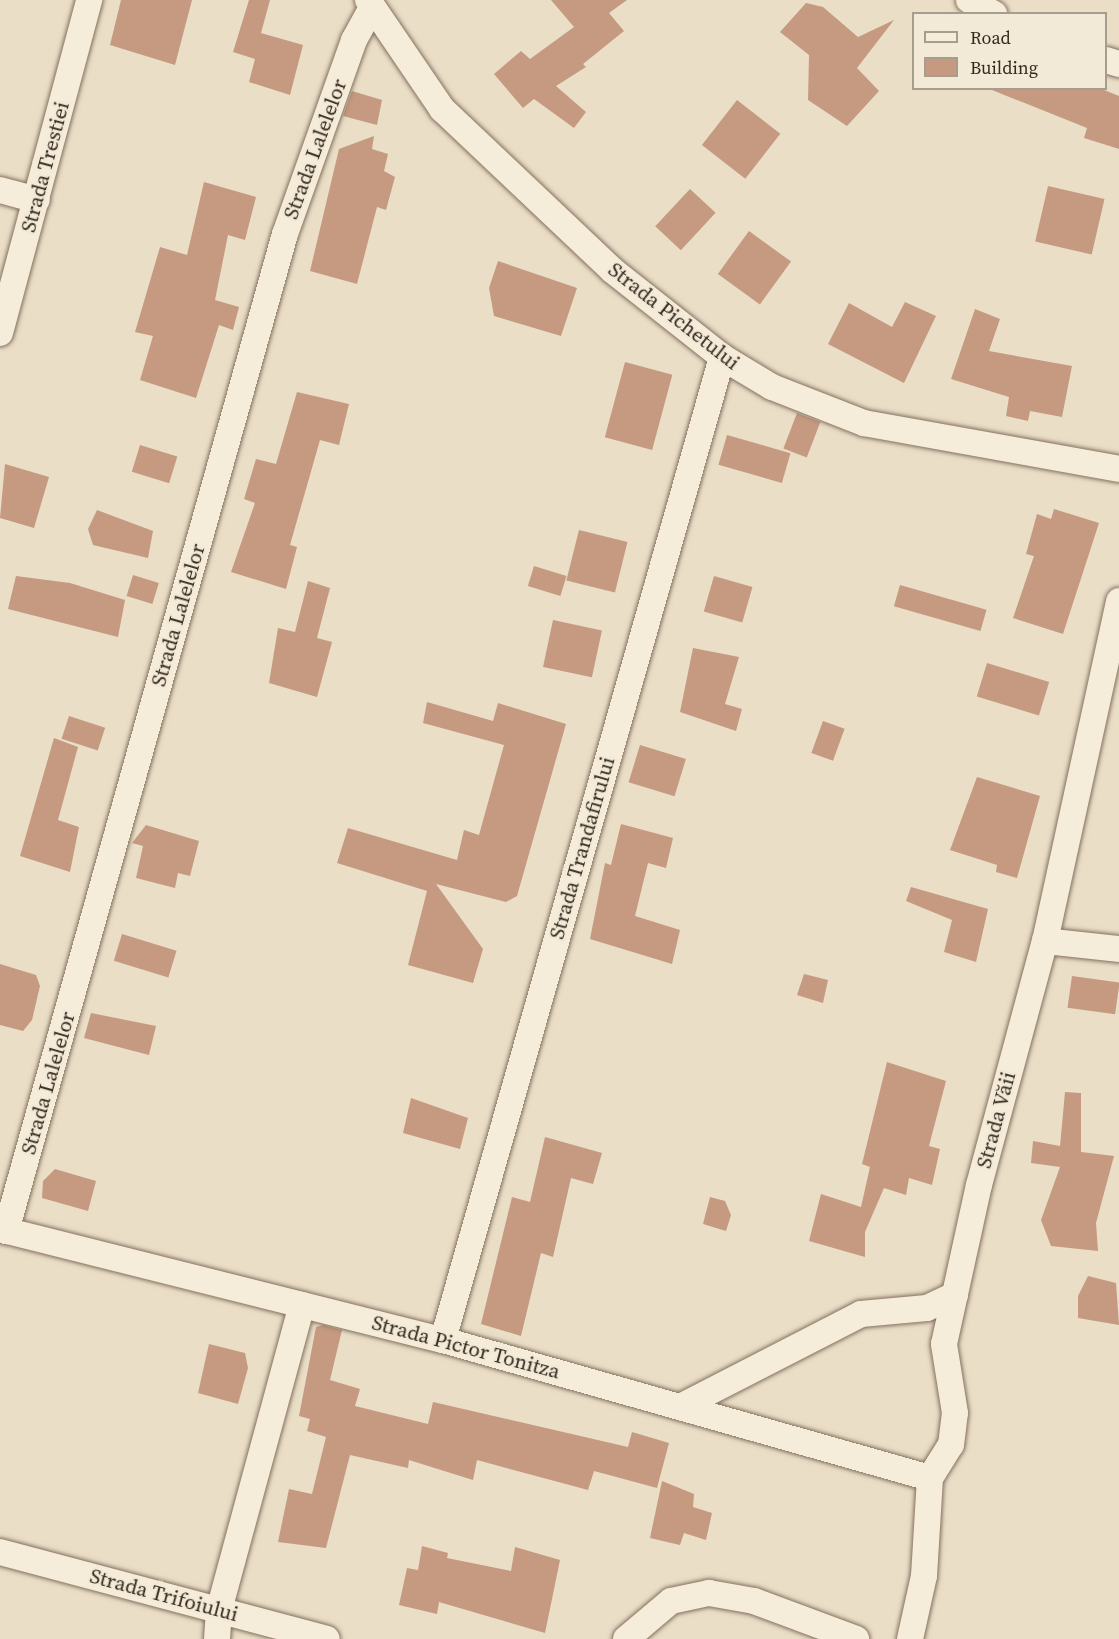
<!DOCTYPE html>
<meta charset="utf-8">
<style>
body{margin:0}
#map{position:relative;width:1119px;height:1639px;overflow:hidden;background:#eadec7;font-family:"Source Serif 4",serif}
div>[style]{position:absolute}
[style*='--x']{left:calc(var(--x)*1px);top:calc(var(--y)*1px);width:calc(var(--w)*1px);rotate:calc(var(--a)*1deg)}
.building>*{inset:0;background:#c59a80;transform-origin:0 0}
.roads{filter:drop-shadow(0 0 2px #84715e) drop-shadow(0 0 2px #84715e)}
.minor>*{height:26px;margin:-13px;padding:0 13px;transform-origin:13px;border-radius:13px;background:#f6ecda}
span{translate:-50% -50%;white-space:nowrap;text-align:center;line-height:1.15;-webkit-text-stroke:4.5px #f2e9d6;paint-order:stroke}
.street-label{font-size:21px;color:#362a20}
.legend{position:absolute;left:912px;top:12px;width:195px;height:78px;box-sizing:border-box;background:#f2e9d6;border:2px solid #a79d8d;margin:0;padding:8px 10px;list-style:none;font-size:18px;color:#362a20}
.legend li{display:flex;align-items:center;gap:12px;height:30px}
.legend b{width:30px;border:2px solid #a79d8d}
</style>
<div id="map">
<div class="building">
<i style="clip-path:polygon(121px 0,192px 0,175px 65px,110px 45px)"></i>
<i style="clip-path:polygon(249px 0,270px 0,261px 33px,303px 45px,290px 95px,249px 82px,255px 59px,233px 52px)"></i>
<i style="clip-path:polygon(551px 0,627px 0,609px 13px,624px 31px,583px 64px,586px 67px,556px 86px,586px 112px,574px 128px,534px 99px,523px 108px,494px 74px,521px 51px,530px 59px,574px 27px)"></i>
<i style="clip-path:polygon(806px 3px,823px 7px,858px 37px,894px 20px,857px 68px,879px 91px,847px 126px,808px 100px,809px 55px,780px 32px)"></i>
<i style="clip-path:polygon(987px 88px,1099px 88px,1119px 96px,1119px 149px,1084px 138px,1087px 128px)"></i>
<i style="clip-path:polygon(352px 91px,382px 100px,377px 125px,343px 116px)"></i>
<i style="left:737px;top:100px;width:55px;height:57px;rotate:38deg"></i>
<i style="clip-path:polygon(374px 136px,372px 149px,388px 154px,384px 171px,395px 177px,386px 210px,377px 207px,357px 284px,310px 271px,339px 149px)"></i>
<i style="clip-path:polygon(204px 182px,256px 197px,245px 240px,228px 235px,215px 300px,239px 307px,233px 330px,219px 325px,196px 398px,140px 380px,153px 336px,135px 332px,160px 247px,187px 255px)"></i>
<i style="left:1048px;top:186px;width:58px;height:57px;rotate:13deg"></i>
<i style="left:690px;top:189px;width:35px;height:51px;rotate:43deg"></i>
<i style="left:749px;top:231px;width:52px;height:53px;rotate:36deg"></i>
<i style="clip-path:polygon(498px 261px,577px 288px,561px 336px,494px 316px,489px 288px)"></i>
<i style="clip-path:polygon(905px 302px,936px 316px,904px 383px,828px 344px,849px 303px,892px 327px)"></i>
<i style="clip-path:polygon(975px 309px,1000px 319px,989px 351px,1072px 366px,1062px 417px,1030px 411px,1028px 421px,1006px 416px,1009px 397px,951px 379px)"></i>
<i style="left:625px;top:362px;width:49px;height:78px;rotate:15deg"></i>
<i style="clip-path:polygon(297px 392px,349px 404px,339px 445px,320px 440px,290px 545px,297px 547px,286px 589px,231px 572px,255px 503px,244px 499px,256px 459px,276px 464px)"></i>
<i style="left:797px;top:413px;width:25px;height:38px;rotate:21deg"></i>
<i style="left:727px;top:435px;width:66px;height:31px;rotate:16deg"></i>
<i style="left:140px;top:445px;width:39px;height:28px;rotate:17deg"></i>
<i style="clip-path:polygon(5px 464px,49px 477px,34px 528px,0 518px)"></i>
<i style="clip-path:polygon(1054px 509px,1099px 523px,1063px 634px,1013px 618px,1034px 556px,1026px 554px,1037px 514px,1051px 519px)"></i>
<i style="clip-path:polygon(97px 510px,153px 531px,148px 558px,93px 545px,88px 529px)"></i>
<i style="left:579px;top:530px;width:50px;height:52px;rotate:14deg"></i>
<i style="left:534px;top:566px;width:34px;height:21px;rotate:17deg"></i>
<i style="left:133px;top:575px;width:27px;height:22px;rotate:17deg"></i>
<i style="clip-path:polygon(16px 576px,70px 583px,125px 600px,118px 637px,8px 609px)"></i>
<i style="left:714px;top:576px;width:40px;height:37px;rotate:16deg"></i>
<i style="clip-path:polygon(308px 581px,330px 588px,317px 638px,332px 642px,317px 697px,269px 683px,278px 628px,295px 632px)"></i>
<i style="left:900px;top:585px;width:90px;height:22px;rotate:16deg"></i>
<i style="left:553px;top:620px;width:50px;height:48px;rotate:12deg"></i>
<i style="clip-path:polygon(693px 648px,739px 657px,725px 704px,742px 709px,736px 731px,680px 712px)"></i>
<i style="left:987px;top:663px;width:65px;height:35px;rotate:17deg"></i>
<i style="clip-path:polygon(427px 702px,493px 721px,498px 703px,566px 724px,517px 896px,506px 902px,436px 884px,483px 949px,473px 983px,408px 965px,427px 891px,337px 863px,348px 828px,457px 860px,464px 830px,479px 835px,504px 745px,423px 723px)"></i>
<i style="left:69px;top:716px;width:38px;height:24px;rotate:18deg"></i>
<i style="left:823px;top:721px;width:23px;height:34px;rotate:20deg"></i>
<i style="clip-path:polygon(54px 738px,78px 747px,58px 820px,79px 827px,70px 872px,20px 856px)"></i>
<i style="left:640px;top:745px;width:48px;height:39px;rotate:17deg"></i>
<i style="clip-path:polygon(977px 777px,1040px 796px,1017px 878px,996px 872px,997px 865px,950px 850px)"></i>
<i style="clip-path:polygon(621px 824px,673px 838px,666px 868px,648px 863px,635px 916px,680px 930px,672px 964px,590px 939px,605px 863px,611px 865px)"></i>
<i style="clip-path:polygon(146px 825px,199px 841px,190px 876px,178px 873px,175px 888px,136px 878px,143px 846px,132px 843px)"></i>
<i style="clip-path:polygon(911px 887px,988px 909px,976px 962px,944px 952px,952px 920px,906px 901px)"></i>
<i style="left:122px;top:934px;width:57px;height:28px;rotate:17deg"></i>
<i style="clip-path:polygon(0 964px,36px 975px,40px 986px,32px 1020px,23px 1031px,0 1025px)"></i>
<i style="clip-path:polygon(804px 974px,828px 980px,823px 1003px,797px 995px)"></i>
<i style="left:1072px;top:976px;width:48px;height:32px;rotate:8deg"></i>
<i style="clip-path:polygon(91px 1013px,156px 1026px,149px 1055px,84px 1038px)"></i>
<i style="clip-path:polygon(887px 1062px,946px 1081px,929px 1146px,940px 1149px,932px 1185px,909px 1178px,906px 1195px,884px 1188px,865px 1232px,865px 1257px,809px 1241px,821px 1194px,861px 1207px,870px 1167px,862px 1164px)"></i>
<i style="clip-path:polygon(1065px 1092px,1081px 1093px,1081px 1152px,1114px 1156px,1096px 1223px,1098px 1251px,1051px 1246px,1041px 1220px,1060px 1167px,1031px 1163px,1033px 1141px,1060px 1146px)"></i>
<i style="clip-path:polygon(411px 1098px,468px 1118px,460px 1149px,403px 1133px)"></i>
<i style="clip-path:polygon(545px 1137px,602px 1153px,593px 1184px,571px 1178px,553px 1257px,541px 1253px,521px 1336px,481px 1324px,512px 1197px,530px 1202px)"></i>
<i style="clip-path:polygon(55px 1169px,96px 1181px,88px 1211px,42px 1198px,43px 1181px)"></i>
<i style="clip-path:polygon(710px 1197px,725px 1201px,731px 1215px,726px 1231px,703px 1224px)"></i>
<i style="clip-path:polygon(1088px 1276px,1116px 1283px,1119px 1325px,1078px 1318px,1078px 1296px)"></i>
<i style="clip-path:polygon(323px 1325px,342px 1330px,330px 1380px,360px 1389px,355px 1406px,428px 1424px,433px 1402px,628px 1447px,632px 1432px,669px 1443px,657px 1488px,594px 1471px,588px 1490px,477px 1460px,473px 1480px,409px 1460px,408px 1468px,350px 1455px,326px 1548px,278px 1542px,289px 1489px,312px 1494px,326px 1437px,307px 1431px,310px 1419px,299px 1416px,316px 1327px)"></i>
<i style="clip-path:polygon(209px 1344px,245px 1353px,248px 1368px,238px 1404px,198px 1393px)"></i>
<i style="clip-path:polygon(662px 1481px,694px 1494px,693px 1507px,712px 1513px,706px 1540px,684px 1533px,680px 1545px,650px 1538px)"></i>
<i style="clip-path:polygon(422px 1546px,448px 1553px,447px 1558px,511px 1571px,515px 1547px,560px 1560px,545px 1633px,439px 1602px,437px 1614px,399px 1605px,407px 1568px,418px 1570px)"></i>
</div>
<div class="roads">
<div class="minor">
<i style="--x:368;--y:0;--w:132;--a:55.8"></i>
<i style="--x:442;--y:109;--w:234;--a:43.4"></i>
<i style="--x:612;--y:270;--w:140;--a:38.3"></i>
<i style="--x:722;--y:357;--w:58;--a:31"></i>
<i style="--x:772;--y:387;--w:99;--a:21.4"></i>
<i style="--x:864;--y:423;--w:259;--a:10.2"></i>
<i style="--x:969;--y:0;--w:29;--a:29"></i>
<i style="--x:1106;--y:60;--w:14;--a:17"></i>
<i style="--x:0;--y:190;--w:38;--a:15"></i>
<i style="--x:0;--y:333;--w:345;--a:-75"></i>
<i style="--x:1045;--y:941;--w:74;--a:6.2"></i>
<i style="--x:0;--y:1229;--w:457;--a:14.1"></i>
<i style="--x:443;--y:1340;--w:506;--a:15.82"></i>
<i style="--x:6;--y:1231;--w:1035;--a:-74.37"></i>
<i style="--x:285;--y:234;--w:206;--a:-70.4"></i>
<i style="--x:354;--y:40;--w:37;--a:-61"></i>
<i style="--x:443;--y:1340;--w:1022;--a:-74.15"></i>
<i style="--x:682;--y:1406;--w:201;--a:-27.2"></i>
<i style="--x:861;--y:1314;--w:66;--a:-5.2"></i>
<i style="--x:927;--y:1308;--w:31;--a:-25"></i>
<i style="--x:0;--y:1552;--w:338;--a:14.9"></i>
<i style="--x:217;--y:1639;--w:29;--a:-86"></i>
<i style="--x:219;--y:1610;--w:316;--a:-74.8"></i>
<i style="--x:626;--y:1639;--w:59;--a:-40.2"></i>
<i style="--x:671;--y:1601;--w:39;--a:-12"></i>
<i style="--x:709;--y:1593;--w:46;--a:10.1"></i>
<i style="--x:754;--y:1601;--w:109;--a:20.4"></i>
<i style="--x:910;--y:1639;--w:65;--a:-77.5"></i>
<i style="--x:924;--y:1576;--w:98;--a:-86.5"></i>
<i style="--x:930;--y:1478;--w:39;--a:-58"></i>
<i style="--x:951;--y:1445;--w:32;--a:-83"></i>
<i style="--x:955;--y:1413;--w:70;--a:-99.1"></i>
<i style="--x:944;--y:1344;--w:163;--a:-77.6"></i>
<i style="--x:979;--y:1185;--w:253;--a:-74.9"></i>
<i style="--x:1045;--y:941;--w:348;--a:-77.7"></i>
</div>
</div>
<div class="street-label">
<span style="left:315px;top:149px;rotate:-70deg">Strada Lalelelor</span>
<span style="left:45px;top:167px;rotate:-75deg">Strada Trestiei</span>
<span style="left:674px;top:316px;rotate:38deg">Strada Pichetului</span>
<span style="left:178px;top:615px;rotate:-74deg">Strada Lalelelor</span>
<span style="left:582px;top:848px;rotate:-74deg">Strada Trandafirului</span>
<span style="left:48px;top:1083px;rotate:-74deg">Strada Lalelelor</span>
<span style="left:996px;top:1120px;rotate:-75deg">Strada Văii</span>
<span style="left:466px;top:1347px;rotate:15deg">Strada Pictor Tonitza</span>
<span style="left:164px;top:1595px;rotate:15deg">Strada Trifoiului</span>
</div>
<ul class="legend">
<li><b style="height:8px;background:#f6ecda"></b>Road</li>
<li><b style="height:16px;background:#c59a80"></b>Building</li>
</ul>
</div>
